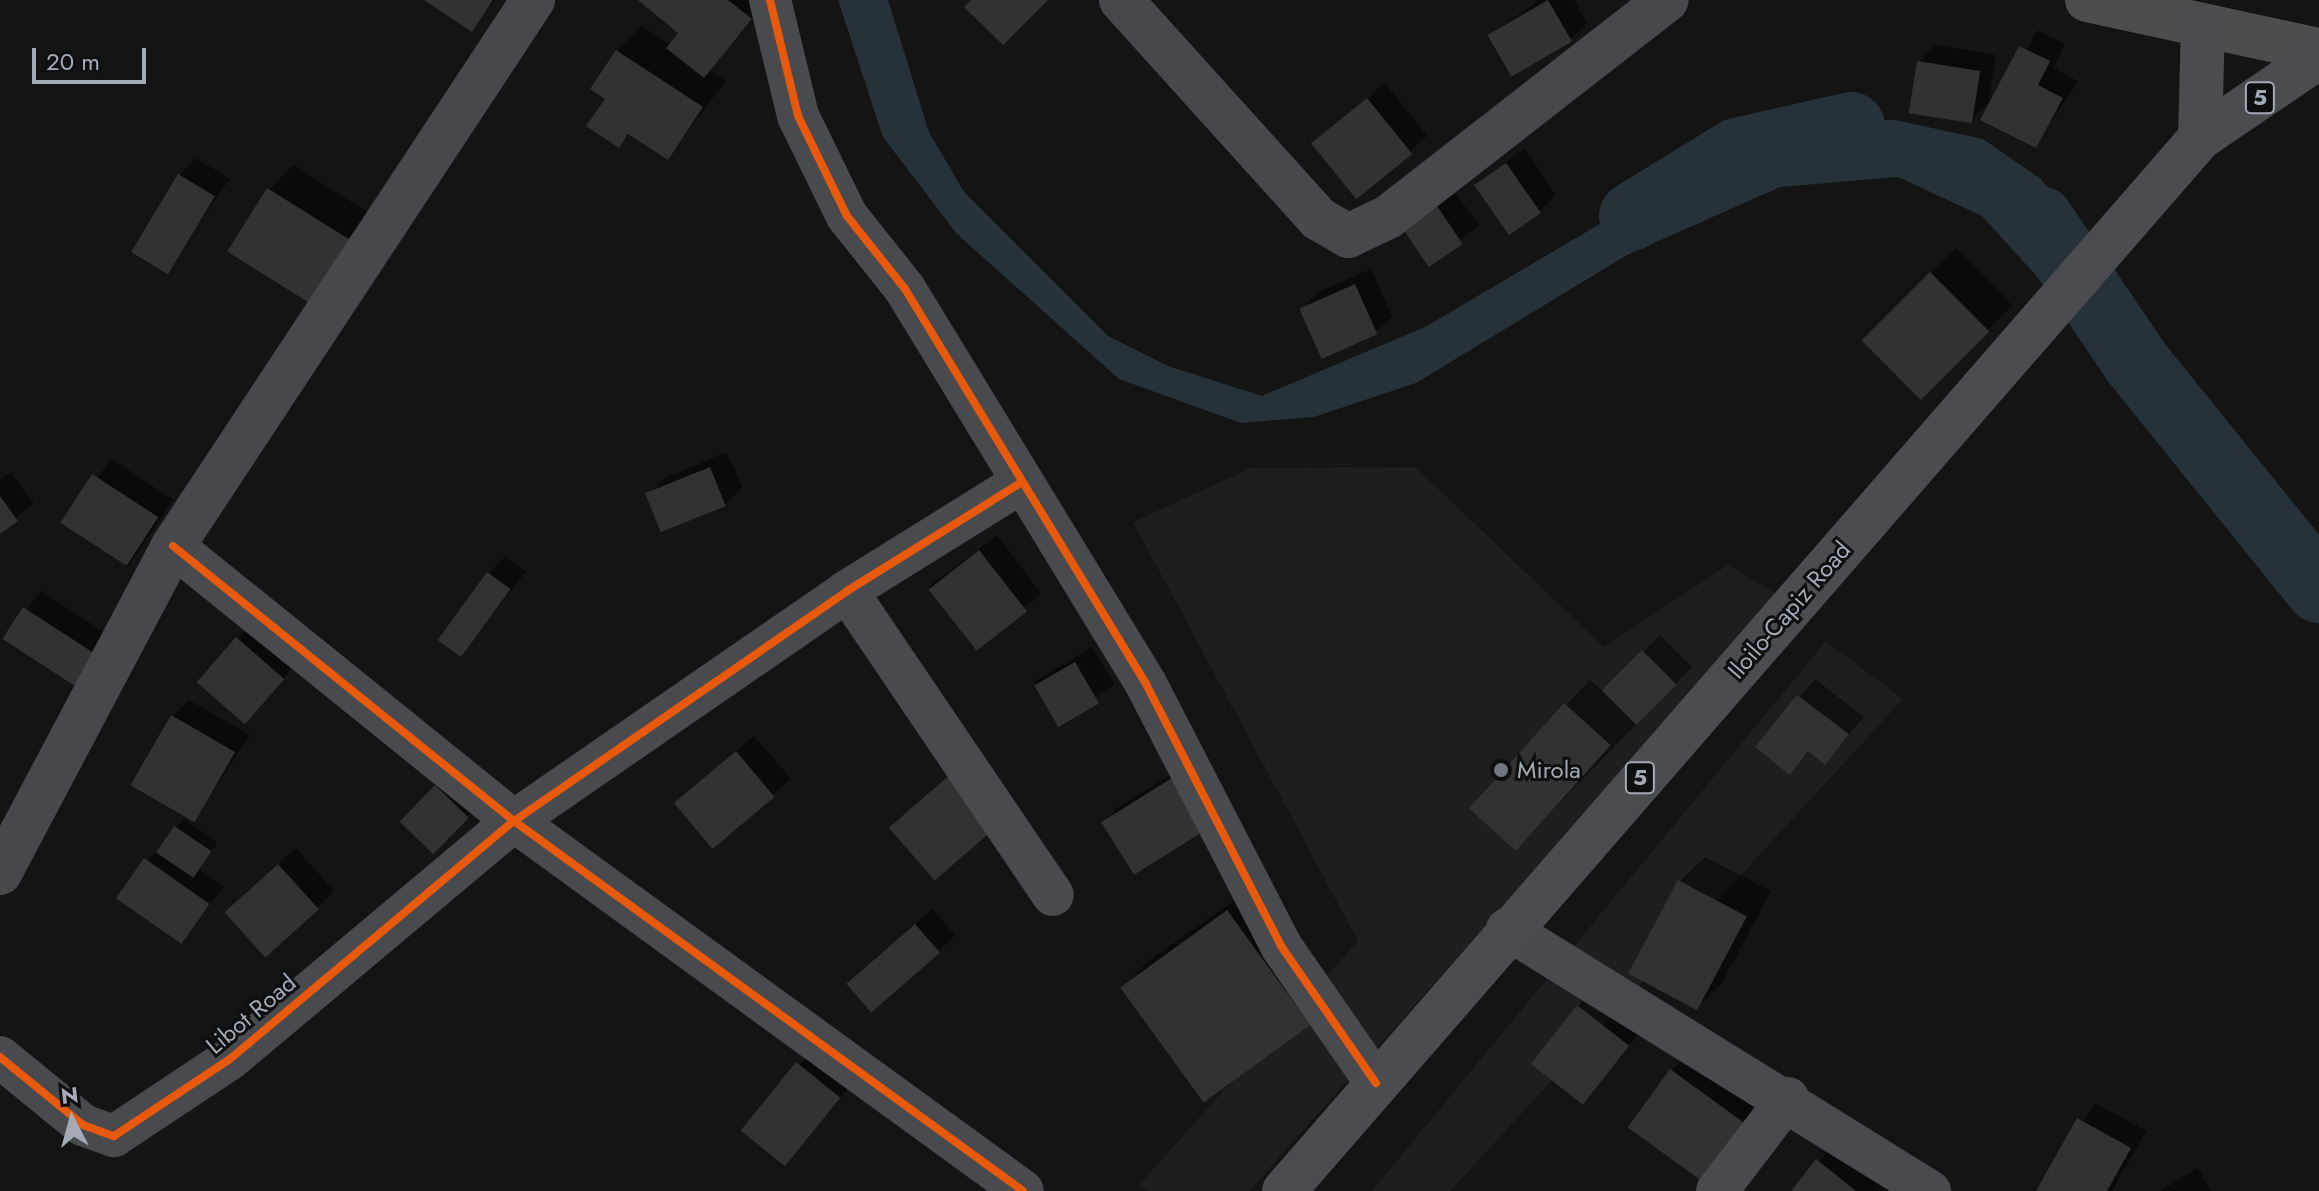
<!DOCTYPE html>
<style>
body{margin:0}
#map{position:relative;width:2319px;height:1191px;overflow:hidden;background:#141415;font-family:Jost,sans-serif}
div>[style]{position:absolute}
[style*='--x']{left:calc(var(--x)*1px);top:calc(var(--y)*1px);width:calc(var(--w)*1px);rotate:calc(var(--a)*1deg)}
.built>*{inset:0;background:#1e1e21}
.water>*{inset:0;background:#263138}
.shadow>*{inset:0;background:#0007;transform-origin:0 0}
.river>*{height:68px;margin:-34px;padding:0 34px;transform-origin:34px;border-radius:34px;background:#263138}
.building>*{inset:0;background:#323234;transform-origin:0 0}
.street>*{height:42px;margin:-21px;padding:0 21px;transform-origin:21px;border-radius:21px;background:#484a4e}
.secondary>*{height:44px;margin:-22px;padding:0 22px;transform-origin:22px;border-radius:22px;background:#46484c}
.primary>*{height:44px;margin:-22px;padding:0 22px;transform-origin:22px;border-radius:22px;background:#4b4d4f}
.highway>*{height:44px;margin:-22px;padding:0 22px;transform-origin:22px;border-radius:22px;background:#4b4c50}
.cycleway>*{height:8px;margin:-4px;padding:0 4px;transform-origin:4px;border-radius:4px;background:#e8590c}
.dots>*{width:22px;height:22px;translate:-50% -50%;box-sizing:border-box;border:4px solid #0e0f10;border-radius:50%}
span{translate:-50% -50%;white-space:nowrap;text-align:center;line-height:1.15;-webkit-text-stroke:6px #0e0f10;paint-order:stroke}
.shield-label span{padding:2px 6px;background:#0e0f10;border:2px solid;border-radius:6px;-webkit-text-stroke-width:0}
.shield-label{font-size:22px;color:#a4abb7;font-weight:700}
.street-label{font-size:24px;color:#a4abb7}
.poi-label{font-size:24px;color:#a4abb7}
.left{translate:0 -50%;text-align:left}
.north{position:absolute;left:32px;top:1079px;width:80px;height:80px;-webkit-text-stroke:6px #0e0f10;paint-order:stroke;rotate:354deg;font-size:22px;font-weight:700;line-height:32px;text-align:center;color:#a4abb7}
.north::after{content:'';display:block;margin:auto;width:28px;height:36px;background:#a4abb7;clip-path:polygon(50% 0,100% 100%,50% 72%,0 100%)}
.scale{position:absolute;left:32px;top:48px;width:114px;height:36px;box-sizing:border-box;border:4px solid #a4abb7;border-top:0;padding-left:10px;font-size:24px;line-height:28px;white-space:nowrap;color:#a4abb7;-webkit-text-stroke:6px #0e0f10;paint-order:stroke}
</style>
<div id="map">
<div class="built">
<i style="clip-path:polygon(1415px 467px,1604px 647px,1728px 565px,1780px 596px,1249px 1191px,1150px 1191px,1139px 1185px,1358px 941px,1133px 522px,1251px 468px)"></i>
<i style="clip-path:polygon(1826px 641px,1903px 699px,1450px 1191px,1372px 1191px)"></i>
</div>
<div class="water">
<i style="clip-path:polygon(838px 0,888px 0,929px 132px,964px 192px,1108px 336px,1168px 366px,1262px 396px,1427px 326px,1647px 196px,1815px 123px,1895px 120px,1983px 139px,2041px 179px,2089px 246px,2052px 293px,1982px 216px,1898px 177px,1780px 187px,1627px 255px,1416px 383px,1314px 417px,1241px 423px,1119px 379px,957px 234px,883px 137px)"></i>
</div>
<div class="shadow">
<i style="clip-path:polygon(428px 0,496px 0,471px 29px)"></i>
<i style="clip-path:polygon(641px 0,770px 0,709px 70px,726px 81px,667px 158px,630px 134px,619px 145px,607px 98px,617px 51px,642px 26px,671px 45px,681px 32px)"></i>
<i style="clip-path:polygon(1539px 0,1574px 0,1587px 23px,1570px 40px,1490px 35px)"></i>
<i style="clip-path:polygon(2038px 30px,2065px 44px,2053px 68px,2078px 81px,2035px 146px,1983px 119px)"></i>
<i style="clip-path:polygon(1935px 45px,1996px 55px,1988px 104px,1971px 121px,1919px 62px)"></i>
<i style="clip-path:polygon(1385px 83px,1427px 136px,1410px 152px,1313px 142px)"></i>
<i style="clip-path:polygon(1524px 148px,1556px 195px,1539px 212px,1477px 185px)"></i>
<i style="clip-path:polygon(196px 158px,230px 179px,165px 271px,180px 175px)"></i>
<i style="clip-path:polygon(293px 165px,383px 222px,344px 283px,269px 190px)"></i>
<i style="left:1454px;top:191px;width:43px;height:61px;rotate:54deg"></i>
<i style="clip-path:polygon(1956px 248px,2013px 306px,1919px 396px,1888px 314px)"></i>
<i style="clip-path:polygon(1371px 269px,1392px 316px,1375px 332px,1302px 309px,1318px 292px)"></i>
<i style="clip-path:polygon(727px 452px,742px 488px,725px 505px,648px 495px,665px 478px)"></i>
<i style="left:111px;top:458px;width:75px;height:80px;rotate:34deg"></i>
<i style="clip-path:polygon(11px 472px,33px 503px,0 532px,0 480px)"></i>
<i style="left:997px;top:535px;width:74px;height:86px;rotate:53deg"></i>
<i style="clip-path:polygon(505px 557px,526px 572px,460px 654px,488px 574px)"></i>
<i style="clip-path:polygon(41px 591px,118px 641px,97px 671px,5px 638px)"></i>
<i style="clip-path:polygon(254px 622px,299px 661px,261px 704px,238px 638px)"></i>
<i style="clip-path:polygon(1660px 635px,1692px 667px,1540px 823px,1566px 705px,1590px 680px,1604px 692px)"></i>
<i style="left:1092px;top:647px;width:44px;height:68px;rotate:59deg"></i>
<i style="clip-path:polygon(1815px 679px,1864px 717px,1824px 763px,1810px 750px,1789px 772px,1758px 747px)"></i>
<i style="clip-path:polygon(189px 700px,250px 735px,194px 819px,173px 716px)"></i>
<i style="clip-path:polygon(754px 736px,791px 779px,713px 846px,694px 787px)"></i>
<i style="clip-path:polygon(1197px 758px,1228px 806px,1103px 823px,1120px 806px)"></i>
<i style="left:453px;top:770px;width:43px;height:72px;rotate:44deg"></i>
<i style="clip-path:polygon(184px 819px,218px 842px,199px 869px,224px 887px,179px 943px,117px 897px)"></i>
<i style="clip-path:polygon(296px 848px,334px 891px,317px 908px,243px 894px)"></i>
<i style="clip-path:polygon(1705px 857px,1771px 891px,1722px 983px,1697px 1008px,1680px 881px)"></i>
<i style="clip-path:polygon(1253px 887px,1309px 1024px,1123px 987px,1147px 962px)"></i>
<i style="clip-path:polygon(933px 909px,955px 935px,938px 952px,847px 982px)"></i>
<i style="clip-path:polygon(1595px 989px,1644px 1027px,1583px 1102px,1578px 1006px)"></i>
<i style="clip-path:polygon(1697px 1046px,1767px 1097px,1726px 1154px,1672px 1070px)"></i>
<i style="left:815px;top:1047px;width:52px;height:110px;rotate:40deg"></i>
<i style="clip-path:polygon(2095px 1103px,2146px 1131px,2112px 1191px,2039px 1191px)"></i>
<i style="clip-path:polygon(1842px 1136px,1912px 1191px,1793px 1191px)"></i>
<i style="clip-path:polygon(2198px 1168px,2211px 1191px,2159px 1191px)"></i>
</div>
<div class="river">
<i style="--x:1633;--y:216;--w:122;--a:-31.6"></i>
<i style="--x:1737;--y:152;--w:117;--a:-12.8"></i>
<i style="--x:2040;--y:220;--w:171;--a:55.9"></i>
<i style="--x:2136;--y:362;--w:292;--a:51.1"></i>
</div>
<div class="building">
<i style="clip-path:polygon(424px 0,493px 0,472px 32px)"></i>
<i style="clip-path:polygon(638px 0,728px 0,752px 19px,704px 78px,666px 48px,678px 33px)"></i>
<i style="clip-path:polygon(971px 0,1048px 0,1003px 45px,964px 7px)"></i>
<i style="left:1548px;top:0;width:48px;height:70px;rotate:60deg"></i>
<i style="clip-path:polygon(2019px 46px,2050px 61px,2038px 85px,2063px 98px,2036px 148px,1980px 120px)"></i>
<i style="clip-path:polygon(616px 50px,703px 107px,668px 160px,628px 134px,619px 148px,586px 126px,605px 99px,590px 89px)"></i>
<i style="left:1917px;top:61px;width:64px;height:53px;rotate:9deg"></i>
<i style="left:1367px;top:98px;width:72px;height:72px;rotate:51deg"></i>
<i style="left:1506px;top:163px;width:61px;height:39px;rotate:55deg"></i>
<i style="left:178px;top:174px;width:43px;height:91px;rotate:31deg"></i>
<i style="left:267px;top:188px;width:110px;height:75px;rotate:32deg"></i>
<i style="left:1437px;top:206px;width:46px;height:41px;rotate:56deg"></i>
<i style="left:1930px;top:272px;width:84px;height:97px;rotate:45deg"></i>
<i style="left:1355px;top:284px;width:55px;height:61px;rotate:66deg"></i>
<i style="left:710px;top:467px;width:42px;height:70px;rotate:68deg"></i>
<i style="left:92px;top:474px;width:79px;height:58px;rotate:33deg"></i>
<i style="clip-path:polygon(0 496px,18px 521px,0 534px)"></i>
<i style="left:979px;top:550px;width:78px;height:64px;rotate:52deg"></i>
<i style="left:487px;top:572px;width:29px;height:84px;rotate:36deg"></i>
<i style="left:23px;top:607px;width:94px;height:38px;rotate:33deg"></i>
<i style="left:236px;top:637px;width:64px;height:60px;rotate:41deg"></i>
<i style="left:1642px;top:650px;width:49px;height:57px;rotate:45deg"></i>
<i style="left:1075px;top:662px;width:48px;height:47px;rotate:60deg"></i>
<i style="clip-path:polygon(1797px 695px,1849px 734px,1825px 765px,1808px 751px,1790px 775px,1755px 747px)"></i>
<i style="left:1564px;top:703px;width:63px;height:142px;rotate:42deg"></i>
<i style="left:171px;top:715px;width:74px;height:81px;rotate:30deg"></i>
<i style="left:736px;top:751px;width:60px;height:81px;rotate:50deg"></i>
<i style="left:953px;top:772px;width:70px;height:85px;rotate:49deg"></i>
<i style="left:1180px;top:773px;width:62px;height:93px;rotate:58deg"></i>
<i style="left:435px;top:785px;width:47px;height:51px;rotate:44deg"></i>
<i style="left:174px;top:826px;width:45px;height:32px;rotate:34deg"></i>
<i style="left:144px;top:858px;width:80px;height:49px;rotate:35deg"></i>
<i style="left:278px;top:864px;width:61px;height:72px;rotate:48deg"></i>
<i style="left:1678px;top:880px;width:78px;height:106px;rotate:28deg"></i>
<i style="left:1227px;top:910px;width:142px;height:132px;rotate:54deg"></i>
<i style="left:915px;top:924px;width:38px;height:91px;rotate:49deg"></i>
<i style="left:1577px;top:1005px;width:66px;height:75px;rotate:38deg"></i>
<i style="left:796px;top:1062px;width:57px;height:88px;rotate:39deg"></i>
<i style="left:1670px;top:1069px;width:91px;height:72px;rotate:36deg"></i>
<i style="clip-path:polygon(2077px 1118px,2131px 1148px,2107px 1191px,2036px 1191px)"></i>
<i style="clip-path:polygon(1816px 1159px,1856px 1191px,1791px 1191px)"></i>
</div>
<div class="street">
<i style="--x:770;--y:0;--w:119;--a:76.4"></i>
<i style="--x:798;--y:116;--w:111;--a:63.9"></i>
<i style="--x:847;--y:216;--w:93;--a:51.5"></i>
<i style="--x:905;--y:289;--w:463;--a:58.6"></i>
<i style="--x:1146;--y:684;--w:295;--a:62.7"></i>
<i style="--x:1281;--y:946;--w:167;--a:55.3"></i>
<i style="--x:173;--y:546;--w:438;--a:38.9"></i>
<i style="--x:514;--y:821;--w:629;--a:36.01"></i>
<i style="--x:847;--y:591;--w:367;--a:55.9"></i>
<i style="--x:1507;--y:929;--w:498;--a:31.8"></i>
<i style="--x:0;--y:1057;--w:107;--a:39.3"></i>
<i style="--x:83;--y:1125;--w:33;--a:20"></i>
<i style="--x:114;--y:1136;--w:139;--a:-33.6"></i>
<i style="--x:230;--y:1059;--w:371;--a:-40"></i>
<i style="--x:514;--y:821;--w:405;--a:-34.6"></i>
<i style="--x:847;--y:591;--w:206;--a:-31.9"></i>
<i style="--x:1717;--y:1191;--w:117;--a:-52.6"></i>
</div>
<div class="secondary">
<i style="--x:1121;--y:0;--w:295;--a:47.9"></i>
<i style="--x:1319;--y:219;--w:34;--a:30"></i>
<i style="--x:1348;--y:236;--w:44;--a:-25.4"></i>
<i style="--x:1388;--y:217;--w:353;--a:-37.9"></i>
<i style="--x:0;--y:873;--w:370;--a:-62.1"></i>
<i style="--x:173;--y:546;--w:654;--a:-56.6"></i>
</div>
<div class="primary">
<i style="--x:2087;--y:0;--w:237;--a:12.2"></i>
</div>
<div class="highway">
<i style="--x:2200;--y:138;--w:112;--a:-88.5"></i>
<i style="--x:1284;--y:1191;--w:1396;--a:-48.98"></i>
<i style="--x:2200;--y:138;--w:144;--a:-34.2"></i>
</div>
<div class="cycleway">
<i style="--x:770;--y:0;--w:119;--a:76.4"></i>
<i style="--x:798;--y:116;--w:111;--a:63.9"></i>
<i style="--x:847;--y:216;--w:93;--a:51.5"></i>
<i style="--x:905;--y:289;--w:463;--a:58.6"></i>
<i style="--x:1146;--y:684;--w:295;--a:62.7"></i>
<i style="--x:1281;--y:946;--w:167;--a:55.3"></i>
<i style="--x:173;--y:546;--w:438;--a:38.9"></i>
<i style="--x:514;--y:821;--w:629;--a:36.01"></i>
<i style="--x:0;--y:1057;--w:107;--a:39.3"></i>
<i style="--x:83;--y:1125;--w:33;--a:20"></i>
<i style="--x:114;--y:1136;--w:139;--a:-33.6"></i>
<i style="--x:230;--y:1059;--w:371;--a:-40"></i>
<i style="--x:514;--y:821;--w:405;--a:-34.6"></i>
<i style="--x:847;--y:591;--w:206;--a:-31.9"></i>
</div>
<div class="dots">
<i style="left:1501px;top:770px;background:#72767e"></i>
</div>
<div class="shield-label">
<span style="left:2260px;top:98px">5</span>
<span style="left:1640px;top:778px">5</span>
</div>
<div class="street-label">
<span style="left:1789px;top:610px;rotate:-49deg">Iloilo-Capiz Road</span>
<span style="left:251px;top:1014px;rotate:-40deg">Libot Road</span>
</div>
<div class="poi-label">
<span class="left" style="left:1517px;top:770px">Mirola</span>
</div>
<div class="north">N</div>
<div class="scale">20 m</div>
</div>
